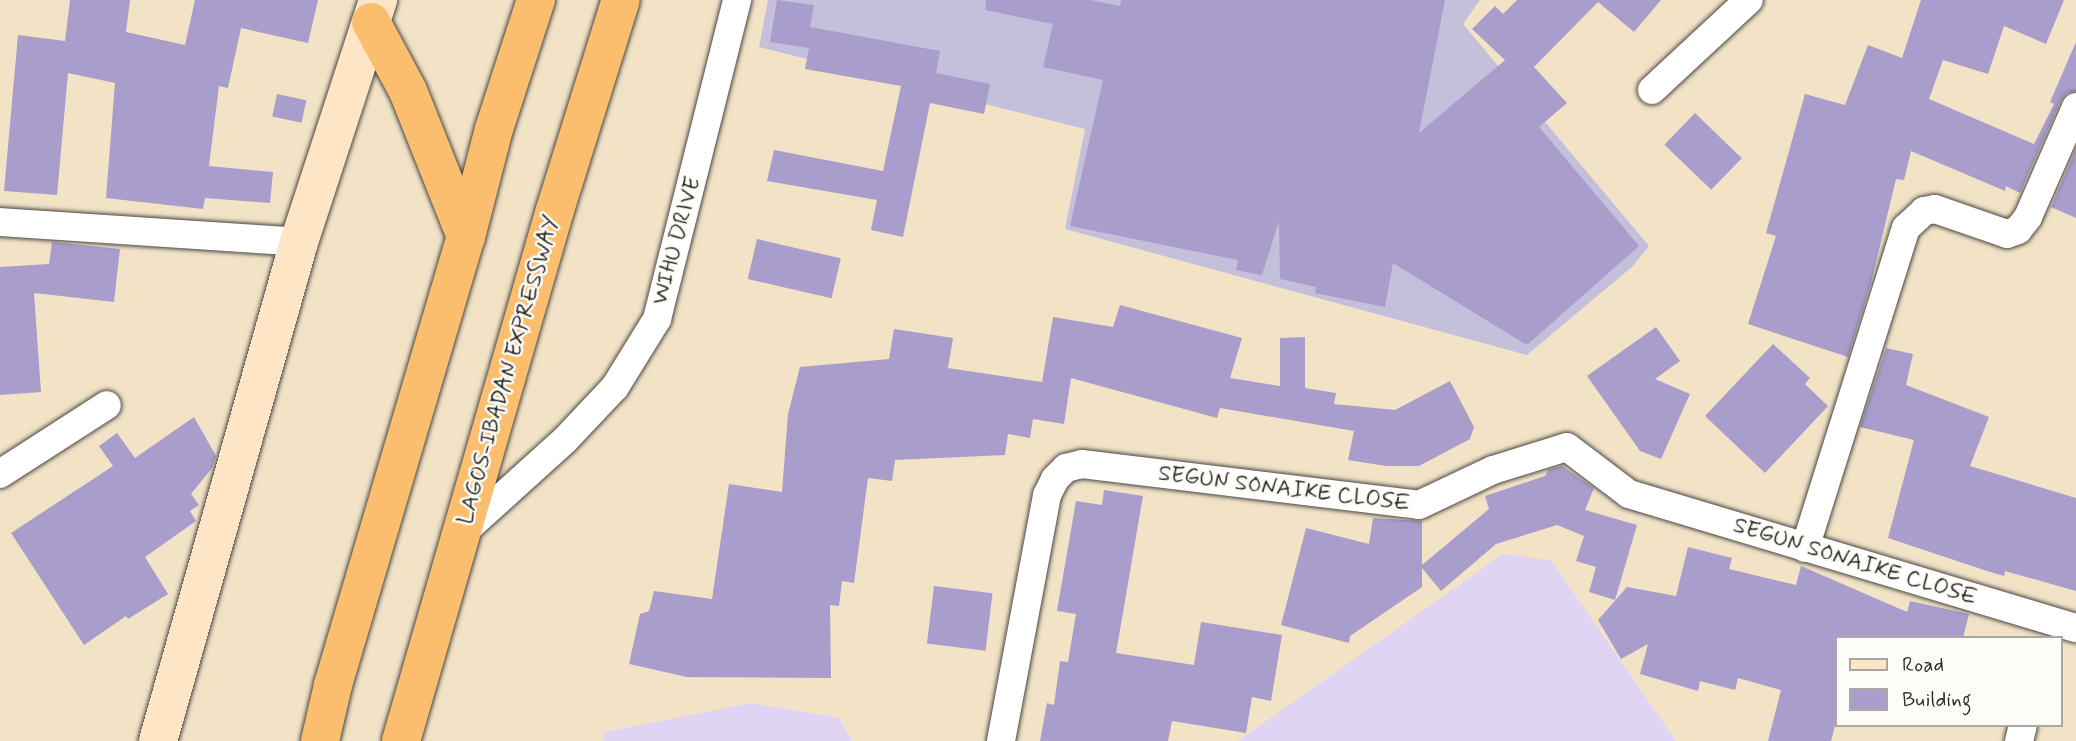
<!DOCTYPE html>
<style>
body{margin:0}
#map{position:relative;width:2076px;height:741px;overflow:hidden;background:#f2e3c7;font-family:Mynerve,sans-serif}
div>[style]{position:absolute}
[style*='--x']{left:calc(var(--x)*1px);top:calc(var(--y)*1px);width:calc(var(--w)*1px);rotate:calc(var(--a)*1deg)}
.built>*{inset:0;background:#e0d4f4}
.industrial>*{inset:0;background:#c4c0db}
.building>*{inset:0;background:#a89dcb;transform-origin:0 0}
.roads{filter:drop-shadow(0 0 2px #494742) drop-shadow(0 0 2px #494742)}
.street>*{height:28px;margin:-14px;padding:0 14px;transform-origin:14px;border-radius:14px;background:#fff}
.secondary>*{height:38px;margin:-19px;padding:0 19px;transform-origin:19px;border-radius:19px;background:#fde5c5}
.highway>*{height:38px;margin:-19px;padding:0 19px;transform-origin:19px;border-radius:19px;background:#fabe6e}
span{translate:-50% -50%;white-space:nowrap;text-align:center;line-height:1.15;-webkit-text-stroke:5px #fdfcf7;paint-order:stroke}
.street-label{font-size:23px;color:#2b2b2b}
.legend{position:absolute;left:1835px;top:636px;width:228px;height:91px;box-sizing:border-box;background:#fdfcf7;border:2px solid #a9a8a5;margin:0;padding:9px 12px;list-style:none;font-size:21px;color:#2b2b2b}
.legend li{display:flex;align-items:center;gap:14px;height:35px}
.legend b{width:35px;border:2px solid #a9a8a5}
</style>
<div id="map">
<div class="built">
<i style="clip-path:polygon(1503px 554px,1551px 560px,1676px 741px,1238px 741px)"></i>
<i style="clip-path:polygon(751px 703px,839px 718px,852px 741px,603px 741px,605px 732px)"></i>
</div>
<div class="industrial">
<i style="clip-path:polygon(768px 0,1480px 0,1463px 24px,1649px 246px,1633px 266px,1527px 355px,1065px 229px,1085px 129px,759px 47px)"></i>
</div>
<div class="building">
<i style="clip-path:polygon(70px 0,130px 0,126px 32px,185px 45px,195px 0,318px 0,308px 43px,241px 28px,228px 88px,219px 86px,209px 166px,273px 172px,270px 203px,205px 198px,203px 209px,106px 198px,115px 83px,68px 73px,57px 195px,4px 191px,18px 35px,65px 41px)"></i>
<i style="clip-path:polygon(777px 0,814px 5px,810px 27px,940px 51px,936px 73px,990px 84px,984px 114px,930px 103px,903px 237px,871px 230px,877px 200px,767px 181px,774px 150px,883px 171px,901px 86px,805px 69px,809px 48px,770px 42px)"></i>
<i style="clip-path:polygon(986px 0,1091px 0,1120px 6px,1121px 0,1445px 0,1419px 133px,1505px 60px,1472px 29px,1495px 6px,1503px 14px,1517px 0,1661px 0,1634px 32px,1598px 2px,1534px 67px,1567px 103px,1539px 127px,1639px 246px,1527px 345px,1393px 263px,1385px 307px,1315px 293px,1316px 287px,1280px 279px,1279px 221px,1262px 275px,1236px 270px,1238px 260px,1070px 226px,1103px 80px,1043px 67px,1053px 24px,985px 10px)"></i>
<i style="clip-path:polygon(1921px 0,2064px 0,2046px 44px,2004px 26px,1988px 74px,1943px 60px,1929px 99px,2034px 144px,2054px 104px,2050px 102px,2076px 42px,2076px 91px,2067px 93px,2061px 100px,2020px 193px,2006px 186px,2005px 191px,1911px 151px,1904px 180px,1896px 179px,1871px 283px,1848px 357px,1748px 324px,1776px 236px,1766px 233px,1805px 94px,1845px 105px,1868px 45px,1902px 58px)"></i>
<i style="left:277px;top:94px;width:30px;height:23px;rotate:12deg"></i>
<i style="left:1695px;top:113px;width:65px;height:44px;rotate:44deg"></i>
<i style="clip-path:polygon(2076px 149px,2076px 218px,2051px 207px)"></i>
<i style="left:757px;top:239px;width:86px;height:41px;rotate:13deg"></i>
<i style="clip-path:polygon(52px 242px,120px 249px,114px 302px,34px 293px,41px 392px,0 395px,0 267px,49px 264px)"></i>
<i style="clip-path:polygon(1120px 305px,1242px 338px,1230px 378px,1280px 386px,1280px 338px,1305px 337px,1305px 388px,1336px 393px,1334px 404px,1395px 410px,1450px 381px,1474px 427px,1470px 439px,1419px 466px,1386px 466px,1348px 460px,1354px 431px,1220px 408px,1217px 418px,1071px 378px,1064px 424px,1033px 419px,1030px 438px,1008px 434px,1005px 455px,895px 460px,892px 481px,868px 478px,854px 583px,842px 581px,839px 606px,830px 605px,831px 678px,687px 677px,629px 664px,640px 614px,649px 611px,654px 591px,712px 599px,729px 484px,782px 492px,788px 414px,800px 367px,889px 359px,894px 329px,953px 338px,948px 368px,1042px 382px,1053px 317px,1113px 327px)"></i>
<i style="clip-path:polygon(1656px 327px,1680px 361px,1655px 379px,1690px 394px,1661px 459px,1640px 451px,1587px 376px)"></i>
<i style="clip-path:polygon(1773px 344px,1810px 378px,1805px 384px,1828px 406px,1765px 473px,1705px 416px)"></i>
<i style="clip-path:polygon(1886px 348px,1913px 354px,1906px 385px,1989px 417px,1970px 466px,2076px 498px,2076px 591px,2005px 571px,2004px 576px,1987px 571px,1888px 538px,1914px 440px,1860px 427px)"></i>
<i style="clip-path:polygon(194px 417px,216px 456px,212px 468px,191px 494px,199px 505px,190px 511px,196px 521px,145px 557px,168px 594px,128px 619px,126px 616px,84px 645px,11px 533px,113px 466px,99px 446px,117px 433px,135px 458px)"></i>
<i style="clip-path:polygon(1562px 466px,1594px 488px,1585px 510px,1637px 525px,1615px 600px,1589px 592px,1596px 567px,1576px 561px,1584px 536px,1557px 525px,1496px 544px,1441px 591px,1422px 568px,1422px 587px,1350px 636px,1349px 643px,1281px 625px,1306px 528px,1369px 544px,1373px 518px,1422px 521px,1422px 565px,1489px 509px,1485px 496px,1545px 476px,1548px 470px)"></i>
<i style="clip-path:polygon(1104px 490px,1143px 496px,1116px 653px,1194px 665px,1201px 622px,1282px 635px,1271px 701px,1252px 697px,1246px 733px,1172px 721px,1168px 741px,1040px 741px,1047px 703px,1054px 705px,1060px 661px,1068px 662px,1076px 614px,1057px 611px,1076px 501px,1102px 505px)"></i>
<i style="clip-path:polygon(1688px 547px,1732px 558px,1729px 569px,1796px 585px,1801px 566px,1907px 612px,1910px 601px,1969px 614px,1963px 638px,1836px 638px,1836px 722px,1831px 741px,1768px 741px,1781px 690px,1738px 678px,1735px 690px,1700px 681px,1698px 691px,1640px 674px,1648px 644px,1621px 659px,1598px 620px,1627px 587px,1676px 596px)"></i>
<i style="left:934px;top:586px;width:59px;height:58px;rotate:7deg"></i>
</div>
<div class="roads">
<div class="street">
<i style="--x:1652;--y:90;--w:132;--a:-42.9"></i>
<i style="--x:0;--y:222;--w:300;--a:3.8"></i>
<i style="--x:0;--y:474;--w:127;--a:-32.8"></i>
<i style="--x:461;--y:534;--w:140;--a:-42.1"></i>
<i style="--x:565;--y:440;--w:73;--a:-46.7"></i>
<i style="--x:615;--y:387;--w:80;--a:-58.3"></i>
<i style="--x:657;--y:319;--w:329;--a:-75.9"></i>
<i style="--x:1805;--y:548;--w:336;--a:-72.5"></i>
<i style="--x:1906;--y:228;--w:25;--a:-43"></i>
<i style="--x:1924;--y:211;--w:11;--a:-10"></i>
<i style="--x:1935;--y:209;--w:76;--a:19.1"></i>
<i style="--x:2007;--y:234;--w:12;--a:-20"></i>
<i style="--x:2018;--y:230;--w:16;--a:-52"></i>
<i style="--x:2028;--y:217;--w:120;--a:-66.4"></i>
<i style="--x:1001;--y:741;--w:250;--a:-79.4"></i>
<i style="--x:1047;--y:495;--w:18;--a:-63"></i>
<i style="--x:1055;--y:479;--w:16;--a:-45"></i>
<i style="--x:1066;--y:468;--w:16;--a:-14"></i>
<i style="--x:1082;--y:464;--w:339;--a:6.9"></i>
<i style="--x:1419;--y:505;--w:82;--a:-25.3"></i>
<i style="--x:1493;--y:470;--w:77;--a:-17.3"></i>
<i style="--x:1567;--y:447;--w:78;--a:37.2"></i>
<i style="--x:1629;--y:494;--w:467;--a:16.7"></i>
<i style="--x:2019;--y:741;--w:16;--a:-76"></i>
</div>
<div class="secondary">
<i style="--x:158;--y:741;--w:519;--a:-74.22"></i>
<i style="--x:299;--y:242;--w:255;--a:-71.9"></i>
</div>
<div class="highway">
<i style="--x:371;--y:22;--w:78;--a:61.8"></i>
<i style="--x:408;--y:91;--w:157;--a:68.3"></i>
<i style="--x:320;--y:741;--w:57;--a:-76.9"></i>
<i style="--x:333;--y:685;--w:467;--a:-73.5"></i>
<i style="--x:466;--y:237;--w:112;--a:-75.5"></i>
<i style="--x:494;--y:129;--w:136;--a:-72"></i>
<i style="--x:401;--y:741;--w:553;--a:-73.83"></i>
<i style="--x:555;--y:210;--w:220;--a:-72.6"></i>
</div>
</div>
<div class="street-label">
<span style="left:677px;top:241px;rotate:-75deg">WIHU DRIVE</span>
<span style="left:509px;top:370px;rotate:-74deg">LAGOS-IBADAN EXPRESSWAY</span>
<span style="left:1284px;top:489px;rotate:7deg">SEGUN SONAIKE CLOSE</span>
<span style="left:1855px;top:562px;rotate:17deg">SEGUN SONAIKE CLOSE</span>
</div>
<ul class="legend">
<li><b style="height:9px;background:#fde5c5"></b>Road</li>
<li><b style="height:19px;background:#a89dcb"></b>Building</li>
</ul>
</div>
